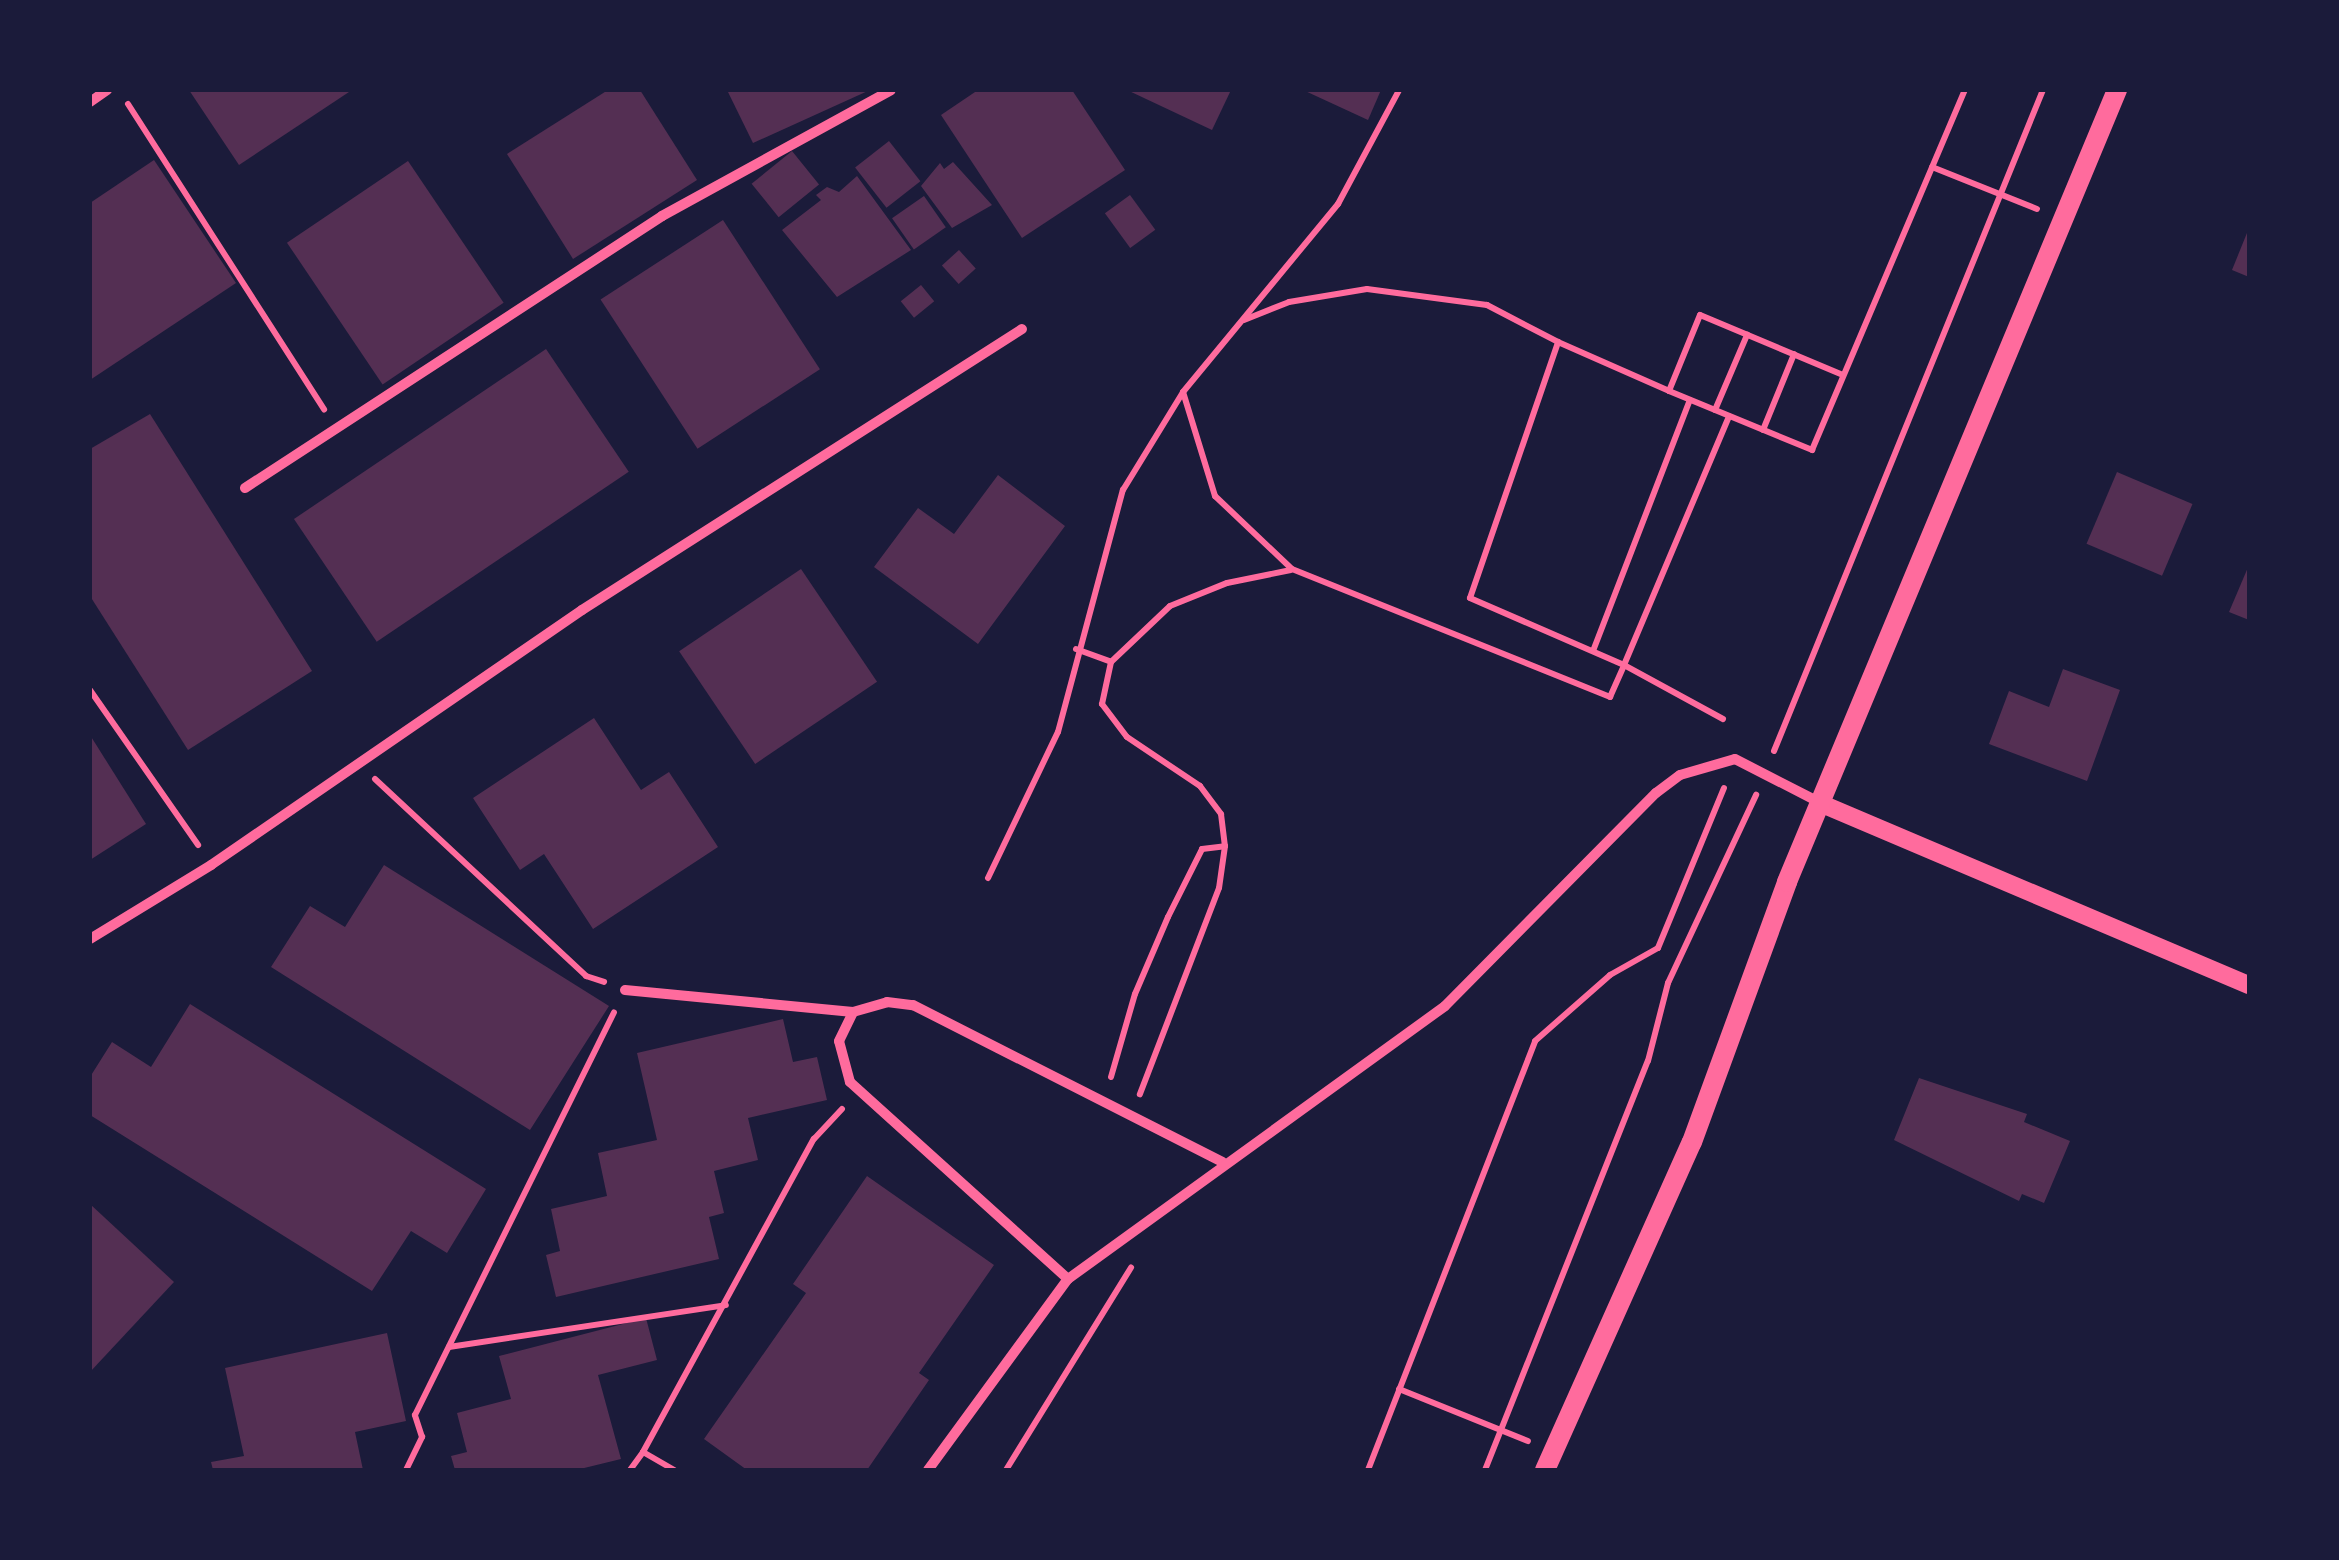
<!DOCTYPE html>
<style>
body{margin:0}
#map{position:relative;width:2339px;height:1560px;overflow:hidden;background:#1b1b3a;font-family:Mulish,sans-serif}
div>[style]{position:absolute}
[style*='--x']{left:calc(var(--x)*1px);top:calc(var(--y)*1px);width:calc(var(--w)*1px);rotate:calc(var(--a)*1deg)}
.building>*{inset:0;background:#542f53;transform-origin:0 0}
.path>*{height:6px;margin:-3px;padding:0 3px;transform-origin:3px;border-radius:3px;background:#ff6b9d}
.minor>*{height:10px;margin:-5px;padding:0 5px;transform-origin:5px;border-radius:5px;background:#ff6b9d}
.tertiary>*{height:18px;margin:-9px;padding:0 9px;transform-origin:9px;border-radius:9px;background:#ff6b9d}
.secondary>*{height:20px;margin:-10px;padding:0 10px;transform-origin:10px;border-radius:10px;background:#ff6b9d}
span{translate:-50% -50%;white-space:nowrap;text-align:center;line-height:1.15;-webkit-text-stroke:10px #1b1b3a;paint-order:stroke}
.frame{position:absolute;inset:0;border:92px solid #1b1b3a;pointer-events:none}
</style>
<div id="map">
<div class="building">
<i style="clip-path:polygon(189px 90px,352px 90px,239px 165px)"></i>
<i style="clip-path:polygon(608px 90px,640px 90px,697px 180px,573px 259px,507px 154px)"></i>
<i style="clip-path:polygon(727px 90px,870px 90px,753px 143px)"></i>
<i style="clip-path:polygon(978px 90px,1072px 90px,1125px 170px,1022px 238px,941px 115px)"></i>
<i style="clip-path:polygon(1127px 90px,1231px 90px,1212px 130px)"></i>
<i style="clip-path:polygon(1303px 90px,1381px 90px,1368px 120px)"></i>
<i style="left:889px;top:141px;width:51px;height:43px;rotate:52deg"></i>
<i style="left:792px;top:151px;width:43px;height:52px;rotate:51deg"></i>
<i style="clip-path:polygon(154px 160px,236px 283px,90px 380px,90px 203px)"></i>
<i style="left:408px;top:161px;width:171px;height:146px;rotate:56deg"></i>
<i style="clip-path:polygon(953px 162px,992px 205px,952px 228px,921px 186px,940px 163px,944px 169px)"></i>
<i style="clip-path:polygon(857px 176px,911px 250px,837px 297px,782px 230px,821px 200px,816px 195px,827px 187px,839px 192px)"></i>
<i style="left:1130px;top:195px;width:43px;height:31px;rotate:54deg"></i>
<i style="left:924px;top:196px;width:38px;height:39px;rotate:55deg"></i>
<i style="left:723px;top:220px;width:178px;height:146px;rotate:57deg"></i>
<i style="clip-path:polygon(2249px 228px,2249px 277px,2232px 270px)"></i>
<i style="left:959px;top:250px;width:25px;height:23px;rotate:48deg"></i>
<i style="left:921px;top:285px;width:21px;height:26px;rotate:51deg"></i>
<i style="left:546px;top:349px;width:148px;height:304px;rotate:56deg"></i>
<i style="clip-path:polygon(150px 414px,312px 671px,188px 750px,90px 596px,90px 449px)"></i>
<i style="left:2117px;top:472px;width:82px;height:78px;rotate:23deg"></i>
<i style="clip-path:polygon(998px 475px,1065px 526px,978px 644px,874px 567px,918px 508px,954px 534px)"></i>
<i style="clip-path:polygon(2249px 565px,2249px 620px,2229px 612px)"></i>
<i style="left:801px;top:569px;width:136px;height:147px;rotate:56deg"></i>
<i style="clip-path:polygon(2063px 669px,2120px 690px,2087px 781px,1989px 744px,2009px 691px,2049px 707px)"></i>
<i style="clip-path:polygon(594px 718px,641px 790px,669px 772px,718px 847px,593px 929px,544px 854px,520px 870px,473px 798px)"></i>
<i style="clip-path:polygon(90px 735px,146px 824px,90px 860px)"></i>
<i style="clip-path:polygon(384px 865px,609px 1006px,530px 1130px,271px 967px,310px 906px,345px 927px)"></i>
<i style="clip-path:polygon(190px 1004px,486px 1189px,447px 1253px,411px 1231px,372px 1291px,90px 1115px,90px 1077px,112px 1042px,151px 1067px)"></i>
<i style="clip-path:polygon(783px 1019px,793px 1062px,817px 1057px,827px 1100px,748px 1118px,758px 1160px,714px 1171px,724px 1213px,709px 1217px,719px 1259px,556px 1297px,546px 1255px,560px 1251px,551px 1209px,607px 1196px,598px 1153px,657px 1140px,637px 1053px)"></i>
<i style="clip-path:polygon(1919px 1078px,2027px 1114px,2024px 1122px,2070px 1141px,2044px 1203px,2022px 1194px,2019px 1201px,1894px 1140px)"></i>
<i style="clip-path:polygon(867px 1176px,994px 1265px,919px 1373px,929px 1380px,867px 1470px,747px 1470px,704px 1439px,806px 1293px,793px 1284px)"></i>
<i style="clip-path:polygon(90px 1204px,174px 1282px,90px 1372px)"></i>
<i style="clip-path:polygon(646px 1318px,657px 1360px,598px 1375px,621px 1459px,576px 1470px,455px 1470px,451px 1456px,467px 1452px,457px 1413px,511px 1399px,499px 1356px)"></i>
<i style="clip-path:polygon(387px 1333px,406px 1421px,355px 1432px,363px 1470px,213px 1470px,211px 1462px,244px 1456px,225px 1368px)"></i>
</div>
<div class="path">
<i style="--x:128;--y:104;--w:363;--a:57.3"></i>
<i style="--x:1932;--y:167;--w:113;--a:21.8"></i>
<i style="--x:1244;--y:320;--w:48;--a:-21.8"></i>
<i style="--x:1289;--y:302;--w:79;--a:-9.5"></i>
<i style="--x:1367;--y:289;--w:121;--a:7.6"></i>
<i style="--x:1487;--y:305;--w:80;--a:27.5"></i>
<i style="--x:1843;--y:375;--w:155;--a:-157.2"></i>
<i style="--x:1700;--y:315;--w:82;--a:112.2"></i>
<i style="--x:1669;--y:391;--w:155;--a:22.4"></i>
<i style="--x:1812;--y:450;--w:391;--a:-67"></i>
<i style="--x:1183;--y:392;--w:109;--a:72.9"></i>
<i style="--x:1215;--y:496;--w:106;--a:43.5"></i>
<i style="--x:1292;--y:569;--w:343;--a:21.9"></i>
<i style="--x:1610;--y:697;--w:35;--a:-66"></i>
<i style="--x:1624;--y:665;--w:168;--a:-156.5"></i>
<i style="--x:1470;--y:598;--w:271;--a:-71"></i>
<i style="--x:1558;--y:342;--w:121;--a:23.8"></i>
<i style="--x:1715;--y:410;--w:82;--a:-66.9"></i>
<i style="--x:1763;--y:430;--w:82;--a:-67.8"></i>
<i style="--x:1076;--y:649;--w:37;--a:20"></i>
<i style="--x:1111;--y:662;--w:81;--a:-43.5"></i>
<i style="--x:1170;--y:606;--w:61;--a:-22"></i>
<i style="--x:1227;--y:583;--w:65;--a:-11.5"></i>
<i style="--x:1593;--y:651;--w:269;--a:-68.9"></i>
<i style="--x:1111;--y:662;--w:43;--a:102.1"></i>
<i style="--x:1102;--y:704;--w:41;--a:52.9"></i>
<i style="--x:1127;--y:737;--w:88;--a:33.9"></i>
<i style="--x:1200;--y:786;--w:35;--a:53"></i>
<i style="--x:1221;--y:814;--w:32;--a:83"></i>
<i style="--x:1225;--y:846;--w:42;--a:98.1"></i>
<i style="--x:1219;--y:888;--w:221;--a:111"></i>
<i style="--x:90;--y:690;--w:189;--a:55.1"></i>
<i style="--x:1723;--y:719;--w:113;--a:-151.4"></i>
<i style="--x:1624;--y:665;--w:270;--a:-67.1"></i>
<i style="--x:1774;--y:751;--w:714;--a:-67.86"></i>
<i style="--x:375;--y:779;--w:289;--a:43"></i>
<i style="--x:586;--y:976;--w:19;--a:18"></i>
<i style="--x:988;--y:878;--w:162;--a:-64.4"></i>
<i style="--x:1058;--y:732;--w:251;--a:-75"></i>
<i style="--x:1123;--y:490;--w:115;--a:-58.5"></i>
<i style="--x:1183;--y:392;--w:244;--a:-50.5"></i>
<i style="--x:1338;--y:204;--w:129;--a:-61.8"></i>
<i style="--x:1111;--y:1077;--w:86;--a:-73.9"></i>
<i style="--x:1135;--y:994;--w:84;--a:-66.8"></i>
<i style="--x:1168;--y:917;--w:76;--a:-63.4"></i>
<i style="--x:1202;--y:849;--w:23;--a:-7"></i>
<i style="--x:449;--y:1347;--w:280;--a:-8.6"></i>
<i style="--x:1399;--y:1389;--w:139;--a:22"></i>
<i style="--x:643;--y:1452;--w:357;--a:-61.4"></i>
<i style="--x:814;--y:1139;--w:41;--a:-47"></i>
<i style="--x:406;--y:1470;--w:37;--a:-64"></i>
<i style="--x:422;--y:1437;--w:23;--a:-108"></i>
<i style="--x:415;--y:1415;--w:449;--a:-63.7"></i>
<i style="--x:630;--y:1470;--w:22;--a:-54"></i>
<i style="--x:643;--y:1452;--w:36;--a:30"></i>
<i style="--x:1006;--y:1470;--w:238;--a:-58.3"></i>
<i style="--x:1368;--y:1470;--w:460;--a:-68.7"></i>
<i style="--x:1535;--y:1041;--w:100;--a:-41.3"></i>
<i style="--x:1610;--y:975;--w:55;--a:-29.4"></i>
<i style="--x:1658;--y:948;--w:173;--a:-67.6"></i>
<i style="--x:1485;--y:1470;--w:440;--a:-68.3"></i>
<i style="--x:1648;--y:1061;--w:81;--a:-75.6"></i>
<i style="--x:1668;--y:983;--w:208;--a:-64.9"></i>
</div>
<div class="minor">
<i style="--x:90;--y:102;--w:21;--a:-35"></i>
<i style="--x:245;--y:488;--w:498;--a:-33.1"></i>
<i style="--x:662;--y:216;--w:261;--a:-28.8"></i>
<i style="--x:90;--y:939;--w:142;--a:-31.4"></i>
<i style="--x:211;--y:865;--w:450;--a:-34.5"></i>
<i style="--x:582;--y:610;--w:522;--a:-32.56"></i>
<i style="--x:625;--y:990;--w:229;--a:5.5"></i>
<i style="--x:1068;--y:1279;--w:294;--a:-137.9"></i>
<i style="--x:850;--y:1082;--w:42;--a:-105"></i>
<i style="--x:839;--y:1041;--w:32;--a:-64"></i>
<i style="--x:853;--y:1012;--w:35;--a:-16"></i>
<i style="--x:887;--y:1002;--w:26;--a:7"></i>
<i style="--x:913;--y:1005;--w:347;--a:26.9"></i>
<i style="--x:928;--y:1470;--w:237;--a:-53.8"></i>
<i style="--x:1068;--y:1279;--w:465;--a:-35.9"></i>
<i style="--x:1445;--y:1006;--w:300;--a:-45.3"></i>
<i style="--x:1656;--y:793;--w:30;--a:-37"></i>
<i style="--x:1680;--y:775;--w:57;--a:-16.2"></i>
<i style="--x:1735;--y:759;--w:97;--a:27.1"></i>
</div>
<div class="tertiary">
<i style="--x:1822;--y:804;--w:464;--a:23"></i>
</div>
<div class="secondary">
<i style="--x:1545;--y:1470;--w:359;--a:-65.9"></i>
<i style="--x:1692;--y:1142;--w:277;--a:-69.9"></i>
<i style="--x:1787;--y:882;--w:858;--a:-67.38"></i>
</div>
<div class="frame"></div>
</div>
